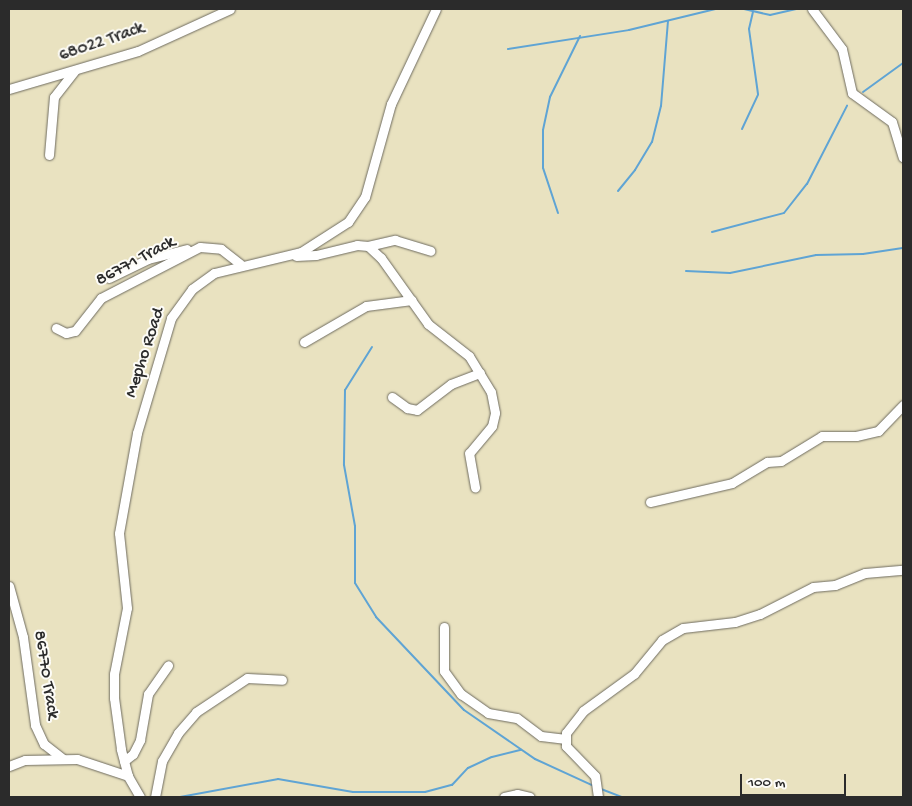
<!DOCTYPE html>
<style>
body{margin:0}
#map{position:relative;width:912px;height:806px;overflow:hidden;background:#e9e2c0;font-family:"Gochi Hand",sans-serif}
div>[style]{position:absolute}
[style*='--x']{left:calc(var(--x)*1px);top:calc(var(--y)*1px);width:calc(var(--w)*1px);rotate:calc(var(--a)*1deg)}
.stream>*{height:2px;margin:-1px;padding:0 1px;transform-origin:1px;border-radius:1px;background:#5fa4d4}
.roads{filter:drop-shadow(0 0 1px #6e6b5f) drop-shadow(0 0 1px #6e6b5f)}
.minor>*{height:9px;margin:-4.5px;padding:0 4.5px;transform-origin:4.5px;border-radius:4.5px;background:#fff}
span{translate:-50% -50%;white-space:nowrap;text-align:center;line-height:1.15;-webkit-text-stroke:4px #fdfcf7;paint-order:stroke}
.street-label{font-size:18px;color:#2b2b2b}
.frame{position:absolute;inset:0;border:10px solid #2b2b2b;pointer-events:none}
.scale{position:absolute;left:740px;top:774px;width:106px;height:22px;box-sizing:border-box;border:2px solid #2b2b2b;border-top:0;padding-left:6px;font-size:15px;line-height:18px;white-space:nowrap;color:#2b2b2b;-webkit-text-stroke:4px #fdfcf7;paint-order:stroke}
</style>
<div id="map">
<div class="stream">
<i style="--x:744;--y:9;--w:27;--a:13"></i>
<i style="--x:770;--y:15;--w:28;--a:-13"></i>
<i style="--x:508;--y:49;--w:122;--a:-8.9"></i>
<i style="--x:629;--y:30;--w:89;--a:-13.7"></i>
<i style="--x:863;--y:92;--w:49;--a:-35.9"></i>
<i style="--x:742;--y:129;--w:38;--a:-65"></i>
<i style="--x:758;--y:94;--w:66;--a:-97.9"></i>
<i style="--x:749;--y:29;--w:18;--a:-77"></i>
<i style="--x:618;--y:191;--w:27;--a:-51"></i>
<i style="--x:635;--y:170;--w:33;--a:-59"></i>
<i style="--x:652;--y:142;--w:37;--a:-76"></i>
<i style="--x:661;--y:106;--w:85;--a:-85.3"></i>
<i style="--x:558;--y:213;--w:47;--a:-108.4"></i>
<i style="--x:543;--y:168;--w:38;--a:-90"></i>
<i style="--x:543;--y:130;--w:34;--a:-78"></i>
<i style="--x:550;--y:97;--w:68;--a:-63.8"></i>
<i style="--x:712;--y:232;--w:74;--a:-14.8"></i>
<i style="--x:784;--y:213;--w:37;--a:-52"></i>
<i style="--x:807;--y:184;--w:88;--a:-62.9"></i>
<i style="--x:686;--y:271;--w:44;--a:2.6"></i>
<i style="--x:730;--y:273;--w:88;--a:-11.8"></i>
<i style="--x:816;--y:255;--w:47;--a:-1.2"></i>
<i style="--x:863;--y:254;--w:40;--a:-8.5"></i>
<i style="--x:372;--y:347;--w:51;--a:122.1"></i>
<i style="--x:345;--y:390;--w:75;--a:90.8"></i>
<i style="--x:344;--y:465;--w:62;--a:79.8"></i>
<i style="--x:355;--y:526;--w:57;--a:90"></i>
<i style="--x:355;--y:583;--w:40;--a:58"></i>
<i style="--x:376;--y:617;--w:128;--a:46.6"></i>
<i style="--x:464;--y:710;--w:86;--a:34.6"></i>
<i style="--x:535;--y:759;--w:65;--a:24.6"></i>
<i style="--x:601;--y:789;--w:22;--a:21"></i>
<i style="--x:180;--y:797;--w:100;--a:-10.4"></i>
<i style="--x:278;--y:779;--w:76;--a:9.8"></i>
<i style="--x:353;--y:792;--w:72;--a:0"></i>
<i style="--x:425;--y:792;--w:28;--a:-15"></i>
<i style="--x:452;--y:785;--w:23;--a:-47"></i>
<i style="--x:468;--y:768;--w:26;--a:-25"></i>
<i style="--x:492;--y:757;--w:30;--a:-14"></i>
</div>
<div class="roads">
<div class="minor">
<i style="--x:812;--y:9;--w:50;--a:53.1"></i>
<i style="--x:842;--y:49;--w:45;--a:77.2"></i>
<i style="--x:852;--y:93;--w:49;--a:35.9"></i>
<i style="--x:892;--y:122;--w:37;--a:73"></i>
<i style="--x:9;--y:89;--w:134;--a:-16.4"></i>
<i style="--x:138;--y:51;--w:101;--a:-24.5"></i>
<i style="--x:49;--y:155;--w:58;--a:-85.1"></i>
<i style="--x:54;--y:97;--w:34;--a:-52"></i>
<i style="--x:368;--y:246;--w:28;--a:-13"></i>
<i style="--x:395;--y:240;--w:37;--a:17"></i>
<i style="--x:296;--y:256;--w:20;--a:-3"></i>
<i style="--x:316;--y:255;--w:42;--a:-13.7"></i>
<i style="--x:357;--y:245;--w:11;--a:5"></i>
<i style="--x:368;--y:246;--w:18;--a:43"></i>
<i style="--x:381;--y:258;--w:81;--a:54.5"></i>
<i style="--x:428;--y:324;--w:52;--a:38"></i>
<i style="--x:469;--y:356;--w:42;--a:58.6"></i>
<i style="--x:491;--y:392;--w:21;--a:79"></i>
<i style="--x:495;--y:413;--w:13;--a:103"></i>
<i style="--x:492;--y:426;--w:35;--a:130"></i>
<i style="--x:469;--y:453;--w:35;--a:80"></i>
<i style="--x:109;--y:278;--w:43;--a:-26"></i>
<i style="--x:148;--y:259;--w:40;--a:-14.4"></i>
<i style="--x:56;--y:328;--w:11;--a:27"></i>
<i style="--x:66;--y:333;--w:9;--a:-13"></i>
<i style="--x:75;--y:331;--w:42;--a:-51.8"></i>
<i style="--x:101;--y:298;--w:111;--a:-27.3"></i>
<i style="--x:200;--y:247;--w:21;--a:5"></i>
<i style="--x:221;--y:249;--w:24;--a:38"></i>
<i style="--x:304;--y:342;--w:72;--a:-30.1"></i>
<i style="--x:366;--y:306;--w:46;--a:-7.4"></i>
<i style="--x:392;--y:397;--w:19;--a:36"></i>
<i style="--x:407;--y:408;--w:10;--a:11"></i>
<i style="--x:417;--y:410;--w:43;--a:-37.4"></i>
<i style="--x:451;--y:384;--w:31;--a:-21"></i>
<i style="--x:650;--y:502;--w:84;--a:-13"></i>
<i style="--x:732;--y:483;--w:41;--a:-31"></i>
<i style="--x:767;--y:462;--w:14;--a:-4"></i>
<i style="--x:781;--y:461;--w:48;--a:-31.4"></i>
<i style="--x:822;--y:436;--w:34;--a:0"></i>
<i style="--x:856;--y:436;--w:23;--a:-13"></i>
<i style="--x:878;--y:431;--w:36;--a:-46"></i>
<i style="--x:9;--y:586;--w:53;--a:74.6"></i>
<i style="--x:23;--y:637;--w:89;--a:82.2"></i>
<i style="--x:35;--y:725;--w:21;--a:65"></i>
<i style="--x:44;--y:744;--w:24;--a:38"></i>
<i style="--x:444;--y:627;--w:44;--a:90"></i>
<i style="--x:444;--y:671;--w:29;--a:54"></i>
<i style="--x:461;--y:694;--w:33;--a:35"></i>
<i style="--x:488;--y:713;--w:29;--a:10"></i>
<i style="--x:517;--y:718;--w:30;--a:37"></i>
<i style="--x:541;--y:736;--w:23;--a:7"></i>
<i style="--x:124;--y:761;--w:11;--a:-38"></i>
<i style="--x:133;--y:754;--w:16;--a:-63"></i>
<i style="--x:140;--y:740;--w:47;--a:-80.1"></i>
<i style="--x:148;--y:694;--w:35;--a:-55"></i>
<i style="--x:9;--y:766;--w:17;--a:-21"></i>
<i style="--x:25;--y:760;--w:52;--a:-1.1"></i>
<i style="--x:77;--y:759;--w:54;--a:18.4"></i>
<i style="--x:140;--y:797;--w:24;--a:-120"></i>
<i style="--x:128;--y:776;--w:28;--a:-105"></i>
<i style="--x:121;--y:749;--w:51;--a:-97.8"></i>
<i style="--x:114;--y:698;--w:24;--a:-90"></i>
<i style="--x:114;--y:674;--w:67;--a:-78.9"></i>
<i style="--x:127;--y:608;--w:75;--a:-96.1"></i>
<i style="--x:119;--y:533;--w:102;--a:-79.8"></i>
<i style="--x:137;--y:433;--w:120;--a:-73.5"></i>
<i style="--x:171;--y:318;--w:36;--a:-54"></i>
<i style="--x:192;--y:289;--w:27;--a:-36"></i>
<i style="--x:214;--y:273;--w:89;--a:-13.6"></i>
<i style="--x:301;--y:252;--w:56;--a:-32.6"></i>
<i style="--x:348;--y:222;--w:30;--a:-56"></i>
<i style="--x:365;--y:197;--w:97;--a:-74.4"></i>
<i style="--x:391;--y:104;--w:105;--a:-64.7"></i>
<i style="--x:155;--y:797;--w:37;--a:-79"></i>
<i style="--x:162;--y:761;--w:32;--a:-60"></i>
<i style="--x:178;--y:733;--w:28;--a:-49"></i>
<i style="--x:196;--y:712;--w:61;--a:-33.7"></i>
<i style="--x:247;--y:678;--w:35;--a:3"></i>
<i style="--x:504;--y:797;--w:13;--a:-13"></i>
<i style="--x:517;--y:794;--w:13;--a:13"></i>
<i style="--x:598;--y:797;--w:21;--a:-98"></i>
<i style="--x:595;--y:776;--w:42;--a:-134"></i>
<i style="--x:566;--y:746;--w:13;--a:-90"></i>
<i style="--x:566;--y:733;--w:28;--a:-52"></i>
<i style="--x:583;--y:711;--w:63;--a:-36"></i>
<i style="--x:634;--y:674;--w:44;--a:-50.5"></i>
<i style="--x:662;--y:640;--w:24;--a:-30"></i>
<i style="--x:683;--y:628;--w:52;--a:-6.6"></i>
<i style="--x:735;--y:622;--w:26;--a:-18"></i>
<i style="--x:760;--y:614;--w:59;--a:-27"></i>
<i style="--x:813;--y:587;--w:22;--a:-5"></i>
<i style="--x:835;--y:585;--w:32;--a:-22"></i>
<i style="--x:865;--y:573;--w:38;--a:-5"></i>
</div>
</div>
<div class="street-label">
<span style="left:102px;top:43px;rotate:-19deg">68022 Track</span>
<span style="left:136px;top:262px;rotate:-28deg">86771 Track</span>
<span style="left:146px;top:353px;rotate:-72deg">Mepho Road</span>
<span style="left:45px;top:675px;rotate:81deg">86770 Track</span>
</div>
<div class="frame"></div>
<div class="scale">100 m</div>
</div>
